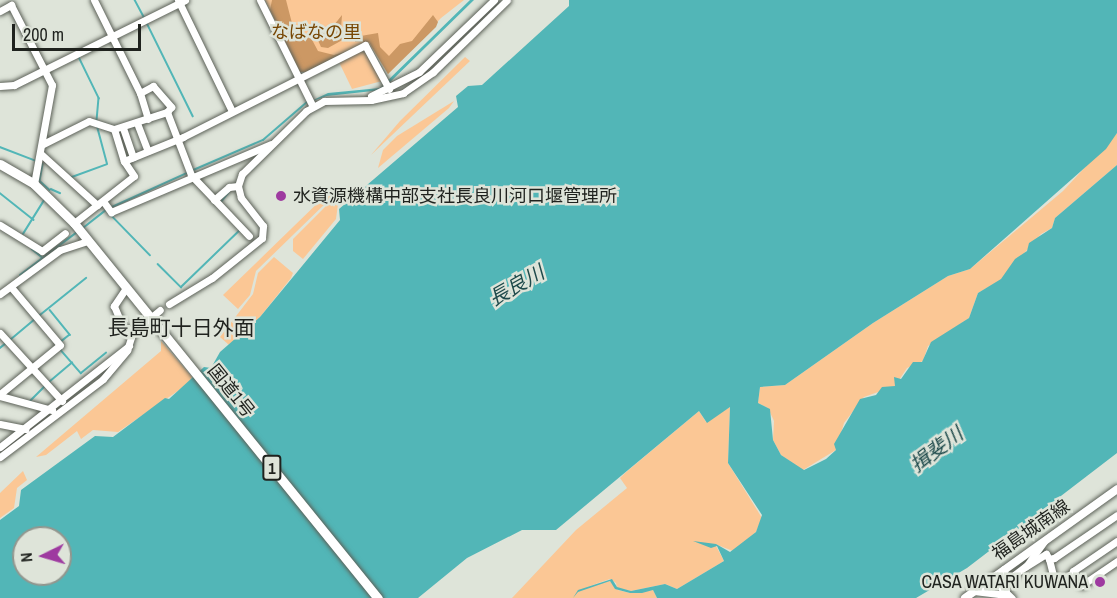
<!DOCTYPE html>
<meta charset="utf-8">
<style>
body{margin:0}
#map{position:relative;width:1117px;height:598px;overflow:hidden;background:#dee4d9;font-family:"Archivo Narrow","Noto Sans JP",sans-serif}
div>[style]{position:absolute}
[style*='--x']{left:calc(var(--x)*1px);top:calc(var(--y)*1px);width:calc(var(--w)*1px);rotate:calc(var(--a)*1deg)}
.green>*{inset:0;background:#fbc795}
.forest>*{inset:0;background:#cc9864}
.water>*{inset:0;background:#52b6b7}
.stream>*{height:1.5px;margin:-0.75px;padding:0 0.75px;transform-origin:0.75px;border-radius:0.75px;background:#52b6b7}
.roads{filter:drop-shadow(0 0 2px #5c6158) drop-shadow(0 0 2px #5c6158)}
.minor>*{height:7px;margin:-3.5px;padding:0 3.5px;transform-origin:3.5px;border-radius:3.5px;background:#fff}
.major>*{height:8px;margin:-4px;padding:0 4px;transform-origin:4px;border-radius:4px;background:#fff}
.highway>*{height:9px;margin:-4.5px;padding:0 4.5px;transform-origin:4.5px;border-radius:4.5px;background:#fff}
.dots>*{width:16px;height:16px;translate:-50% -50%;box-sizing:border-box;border:3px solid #dee4d9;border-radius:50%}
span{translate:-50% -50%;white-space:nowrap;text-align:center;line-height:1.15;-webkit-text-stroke:5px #dee4d9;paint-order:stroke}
.shield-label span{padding:2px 4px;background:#dee4d9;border:2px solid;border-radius:4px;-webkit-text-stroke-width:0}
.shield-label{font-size:16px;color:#1f221e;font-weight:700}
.park-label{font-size:18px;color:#774602}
.poi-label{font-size:18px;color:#1f221e}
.left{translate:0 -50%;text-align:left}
.right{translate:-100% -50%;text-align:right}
.street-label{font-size:18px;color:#1f221e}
.water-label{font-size:20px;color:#1e4a4b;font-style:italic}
.quarter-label{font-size:21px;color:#1f221e}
.north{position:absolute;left:12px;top:526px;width:60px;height:60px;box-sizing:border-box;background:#dee4d9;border:2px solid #92968e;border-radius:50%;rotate:265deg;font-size:16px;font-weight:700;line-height:24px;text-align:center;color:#1f221e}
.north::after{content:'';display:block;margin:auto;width:21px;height:27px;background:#9e3aa0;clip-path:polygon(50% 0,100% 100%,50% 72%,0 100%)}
.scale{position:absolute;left:12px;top:24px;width:129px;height:27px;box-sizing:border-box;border:3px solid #1f221e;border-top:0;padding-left:8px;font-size:18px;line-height:21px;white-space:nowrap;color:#1f221e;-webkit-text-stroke:4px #dee4d9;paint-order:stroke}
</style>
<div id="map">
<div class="green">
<i style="clip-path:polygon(265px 0,464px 0,441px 18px,388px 74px,368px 42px,307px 72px,300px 72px)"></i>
<i style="clip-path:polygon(363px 48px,382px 81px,352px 89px,338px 60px)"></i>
<i style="clip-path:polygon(465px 57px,470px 61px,371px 155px,400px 121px)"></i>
<i style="clip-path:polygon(454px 101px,449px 108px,378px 168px,383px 150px,397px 136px)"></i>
<i style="clip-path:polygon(1117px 133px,1117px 165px,1055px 218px,1052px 228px,1041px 234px,1001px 280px,978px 293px,969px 318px,928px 346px,923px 361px,907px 368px,895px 386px,864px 397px,844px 423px,836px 450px,803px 470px,781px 455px,773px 440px,774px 421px,768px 408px,758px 403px,760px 387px,785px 385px,873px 323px,948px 276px,970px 269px,1063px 191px)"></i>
<i style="clip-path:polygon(328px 193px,332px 197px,256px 271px,250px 295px,238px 309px,223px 295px)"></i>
<i style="clip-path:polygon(332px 200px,338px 204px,336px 219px,303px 259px,293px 251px,293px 239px)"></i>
<i style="clip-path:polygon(274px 257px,293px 273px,291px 278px,260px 317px,229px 345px,220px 337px,253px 294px,258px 273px)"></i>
<i style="clip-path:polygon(161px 341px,192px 377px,188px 384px,118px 432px,93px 430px,81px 439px,77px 431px,46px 455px,36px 457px,161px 351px)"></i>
<i style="clip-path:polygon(730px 407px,728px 463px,762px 518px,756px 532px,733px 551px,715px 544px,724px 561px,677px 589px,665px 584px,631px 591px,617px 588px,616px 583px,610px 579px,587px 587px,610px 581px,618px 590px,630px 593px,653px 590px,657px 598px,512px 598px,576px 530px,627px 488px,620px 478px,625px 473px,699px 411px,706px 422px)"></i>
<i style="clip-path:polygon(23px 471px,27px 480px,17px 488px,14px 508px,0 518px,0 493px)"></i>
</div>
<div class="forest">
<i style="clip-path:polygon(272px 0,286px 0,294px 31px,310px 36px,318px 51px,334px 55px,355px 49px,307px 72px,300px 72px,270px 10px)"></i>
<i style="clip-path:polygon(342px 15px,341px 29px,346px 38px,328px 48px,321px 47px,311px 25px,316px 22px,330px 30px)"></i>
<i style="clip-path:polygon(433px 15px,438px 22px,436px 27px,388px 74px,369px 42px,355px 42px,355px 37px,378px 33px,380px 47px,389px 56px,400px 44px,412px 41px)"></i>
</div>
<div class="water">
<i style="clip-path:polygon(470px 0,474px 0,382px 90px,327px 96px,307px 103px,328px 93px,380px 88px)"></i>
<i style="clip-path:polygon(evenodd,569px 0,1117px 0,1117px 133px,1106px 149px,970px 269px,948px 276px,873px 323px,785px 385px,760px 387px,758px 403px,770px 409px,773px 440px,781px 455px,804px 470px,826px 459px,836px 450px,834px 444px,860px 399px,876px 395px,882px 387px,895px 386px,894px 377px,901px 379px,913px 362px,922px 362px,931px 342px,969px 318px,978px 293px,1001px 279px,1015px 259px,1027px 251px,1029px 243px,1052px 228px,1055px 218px,1117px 165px,1117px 453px,967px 568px,916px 598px,657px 598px,653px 590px,642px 593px,630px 593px,615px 589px,610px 581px,578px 592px,573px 598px,578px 590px,612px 579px,617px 587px,631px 591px,665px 584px,677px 589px,724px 561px,717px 546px,711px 548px,693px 541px,716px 544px,730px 552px,756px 532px,762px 515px,728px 463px,730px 407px,707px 423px,699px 411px,556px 530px,522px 530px,467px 558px,418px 598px,0 598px,0 520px,19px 506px,21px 490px,95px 436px,113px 437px,165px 398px,169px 399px,204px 367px,211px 368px,220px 352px,260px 317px,340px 220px,339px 209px,458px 107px,456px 96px,468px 86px,482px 85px,569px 6px,569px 0,24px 538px,60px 538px,60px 574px,24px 574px,24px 538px)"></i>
</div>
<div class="stream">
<i style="--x:135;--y:0;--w:19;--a:62"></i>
<i style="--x:147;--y:23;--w:104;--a:63.7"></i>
<i style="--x:79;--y:57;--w:46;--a:64"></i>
<i style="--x:99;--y:98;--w:22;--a:95"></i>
<i style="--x:161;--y:91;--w:12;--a:48"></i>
<i style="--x:0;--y:147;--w:39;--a:21"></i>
<i style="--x:43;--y:164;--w:17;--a:100"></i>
<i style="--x:40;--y:181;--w:13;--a:42"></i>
<i style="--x:251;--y:170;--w:8;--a:-45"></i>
<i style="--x:191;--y:171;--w:78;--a:-23.3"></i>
<i style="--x:263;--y:140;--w:58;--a:-40.8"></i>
<i style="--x:72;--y:177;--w:37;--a:-20"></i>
<i style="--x:107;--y:164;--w:38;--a:-105"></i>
<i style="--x:51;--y:189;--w:10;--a:24"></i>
<i style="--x:0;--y:193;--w:43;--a:38.5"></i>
<i style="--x:221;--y:202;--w:13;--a:-51"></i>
<i style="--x:112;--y:207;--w:82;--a:-24.4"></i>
<i style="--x:111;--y:215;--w:56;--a:45.7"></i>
<i style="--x:83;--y:228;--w:28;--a:-38"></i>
<i style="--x:23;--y:234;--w:39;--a:-58"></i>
<i style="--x:32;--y:249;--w:13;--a:39"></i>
<i style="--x:158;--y:264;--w:33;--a:45"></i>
<i style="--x:181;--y:287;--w:81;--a:-44"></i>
<i style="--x:20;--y:275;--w:70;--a:-36.9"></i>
<i style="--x:50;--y:310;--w:32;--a:51"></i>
<i style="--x:70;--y:335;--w:11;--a:142"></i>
<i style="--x:40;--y:315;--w:59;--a:-38.8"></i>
<i style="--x:10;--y:340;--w:31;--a:-40"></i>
<i style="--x:0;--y:348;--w:6;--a:-39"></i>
<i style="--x:60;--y:349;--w:32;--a:49"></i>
<i style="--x:81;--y:373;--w:32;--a:-39"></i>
<i style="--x:49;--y:382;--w:30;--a:-40"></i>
<i style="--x:30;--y:401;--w:20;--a:-45"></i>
</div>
<div class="roads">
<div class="minor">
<i style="--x:94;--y:0;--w:104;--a:63.7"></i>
<i style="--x:140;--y:93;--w:27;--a:73"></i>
<i style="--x:178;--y:0;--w:123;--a:64.1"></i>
<i style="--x:260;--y:0;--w:119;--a:63.6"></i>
<i style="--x:0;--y:11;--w:13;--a:-29"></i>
<i style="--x:11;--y:5;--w:90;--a:62.9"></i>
<i style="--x:52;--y:85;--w:101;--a:100.3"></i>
<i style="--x:0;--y:86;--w:14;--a:-4"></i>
<i style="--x:14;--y:85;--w:191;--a:-26.4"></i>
<i style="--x:140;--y:93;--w:15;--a:-28"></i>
<i style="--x:153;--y:86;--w:28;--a:49"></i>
<i style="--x:171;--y:107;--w:6;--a:129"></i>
<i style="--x:371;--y:96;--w:54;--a:-26.6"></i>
<i style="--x:419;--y:72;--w:104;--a:-43.8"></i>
<i style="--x:137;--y:123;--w:30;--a:69"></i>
<i style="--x:123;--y:128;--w:31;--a:71"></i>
<i style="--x:114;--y:129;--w:56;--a:-17.8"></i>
<i style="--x:167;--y:112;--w:67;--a:69.1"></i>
<i style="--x:191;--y:175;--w:84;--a:46.4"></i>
<i style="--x:43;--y:144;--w:51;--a:-26.6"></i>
<i style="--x:89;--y:121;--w:26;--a:18"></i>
<i style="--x:114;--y:129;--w:34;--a:73"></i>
<i style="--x:124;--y:161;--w:64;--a:-22.1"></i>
<i style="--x:183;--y:137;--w:204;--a:-26.8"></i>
<i style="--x:365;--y:45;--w:50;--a:61.4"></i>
<i style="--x:41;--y:154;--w:76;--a:42.3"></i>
<i style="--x:214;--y:200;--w:20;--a:-41"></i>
<i style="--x:229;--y:187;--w:9;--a:-6"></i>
<i style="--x:238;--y:186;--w:13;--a:-72"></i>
<i style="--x:242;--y:174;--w:90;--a:-44.5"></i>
<i style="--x:306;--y:111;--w:21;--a:-29"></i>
<i style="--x:324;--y:101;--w:47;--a:-1.2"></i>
<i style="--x:371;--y:100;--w:33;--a:-12"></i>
<i style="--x:403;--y:93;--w:37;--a:-35"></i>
<i style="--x:433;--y:72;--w:103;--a:-44.2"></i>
<i style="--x:103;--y:201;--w:14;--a:54"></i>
<i style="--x:111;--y:212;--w:174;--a:-23"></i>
<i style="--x:74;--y:223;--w:76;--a:-38.1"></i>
<i style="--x:134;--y:176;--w:18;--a:-124"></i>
<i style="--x:0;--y:225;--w:49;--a:31.8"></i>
<i style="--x:42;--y:251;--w:29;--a:-38"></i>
<i style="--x:126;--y:288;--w:22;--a:124"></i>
<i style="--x:114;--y:306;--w:25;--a:67"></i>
<i style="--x:124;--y:329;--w:12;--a:5"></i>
<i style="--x:136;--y:330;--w:31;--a:-40"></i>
<i style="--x:0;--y:294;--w:74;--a:-36.3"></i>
<i style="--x:60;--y:250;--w:29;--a:-18"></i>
<i style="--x:169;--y:304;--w:50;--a:-31.2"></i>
<i style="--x:212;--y:278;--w:64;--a:-38.7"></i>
<i style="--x:262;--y:238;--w:12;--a:-85"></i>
<i style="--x:263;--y:226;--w:36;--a:-128"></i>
<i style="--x:241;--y:198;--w:12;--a:-104"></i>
<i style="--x:0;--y:333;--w:92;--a:47.6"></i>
<i style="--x:0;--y:394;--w:77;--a:-39.2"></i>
<i style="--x:60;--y:345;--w:76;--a:-130.2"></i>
<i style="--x:0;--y:396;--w:54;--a:15.1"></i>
<i style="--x:0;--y:424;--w:26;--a:11"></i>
<i style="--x:0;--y:447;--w:164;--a:-38.1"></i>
<i style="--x:0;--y:457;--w:129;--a:-37.1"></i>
<i style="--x:103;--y:379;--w:38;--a:-50"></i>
<i style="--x:127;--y:350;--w:20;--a:-72"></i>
<i style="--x:1117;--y:541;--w:53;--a:145.7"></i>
<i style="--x:1073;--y:571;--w:17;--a:57"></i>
<i style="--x:1082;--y:585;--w:42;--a:-34.4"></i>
<i style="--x:1049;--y:559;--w:21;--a:76"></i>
<i style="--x:1054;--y:579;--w:9;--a:0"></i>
<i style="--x:1063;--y:579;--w:13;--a:-32"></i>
<i style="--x:1025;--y:567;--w:25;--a:-32"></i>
<i style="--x:1046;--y:554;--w:6;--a:59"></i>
<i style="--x:1049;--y:559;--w:5;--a:-11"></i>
<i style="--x:1054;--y:558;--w:76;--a:-34.3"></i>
<i style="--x:1004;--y:569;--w:23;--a:85"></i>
<i style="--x:991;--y:578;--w:29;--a:44"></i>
<i style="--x:1010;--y:578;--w:21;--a:-37"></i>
<i style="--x:1027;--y:565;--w:29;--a:-54"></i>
<i style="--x:974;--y:591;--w:33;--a:7"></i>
</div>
<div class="major">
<i style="--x:965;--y:598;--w:187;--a:-35.6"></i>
</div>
<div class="highway">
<i style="--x:0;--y:164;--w:39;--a:30"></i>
<i style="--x:34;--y:184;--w:56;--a:44.3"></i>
<i style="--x:74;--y:223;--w:483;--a:51"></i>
</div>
</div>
<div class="dots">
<i style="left:281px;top:196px;background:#9e3aa0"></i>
<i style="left:1100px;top:582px;background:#9e3aa0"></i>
</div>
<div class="shield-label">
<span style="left:272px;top:468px">1</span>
</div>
<div class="park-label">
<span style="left:316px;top:32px">なばなの里</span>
</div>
<div class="poi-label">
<span class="left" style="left:293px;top:196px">水資源機構中部支社長良川河口堰管理所</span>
<span class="right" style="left:1088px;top:582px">CASA WATARI KUWANA</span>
</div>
<div class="street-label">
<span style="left:231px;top:391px;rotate:51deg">国道1号</span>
<span style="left:1031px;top:530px;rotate:-35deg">福島城南線</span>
</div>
<div class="water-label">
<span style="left:516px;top:285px;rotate:-30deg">長良川</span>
<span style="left:936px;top:449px;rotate:-37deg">揖斐川</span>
</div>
<div class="quarter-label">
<span style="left:181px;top:328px">長島町十日外面</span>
</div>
<div class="north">N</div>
<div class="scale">200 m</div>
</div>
